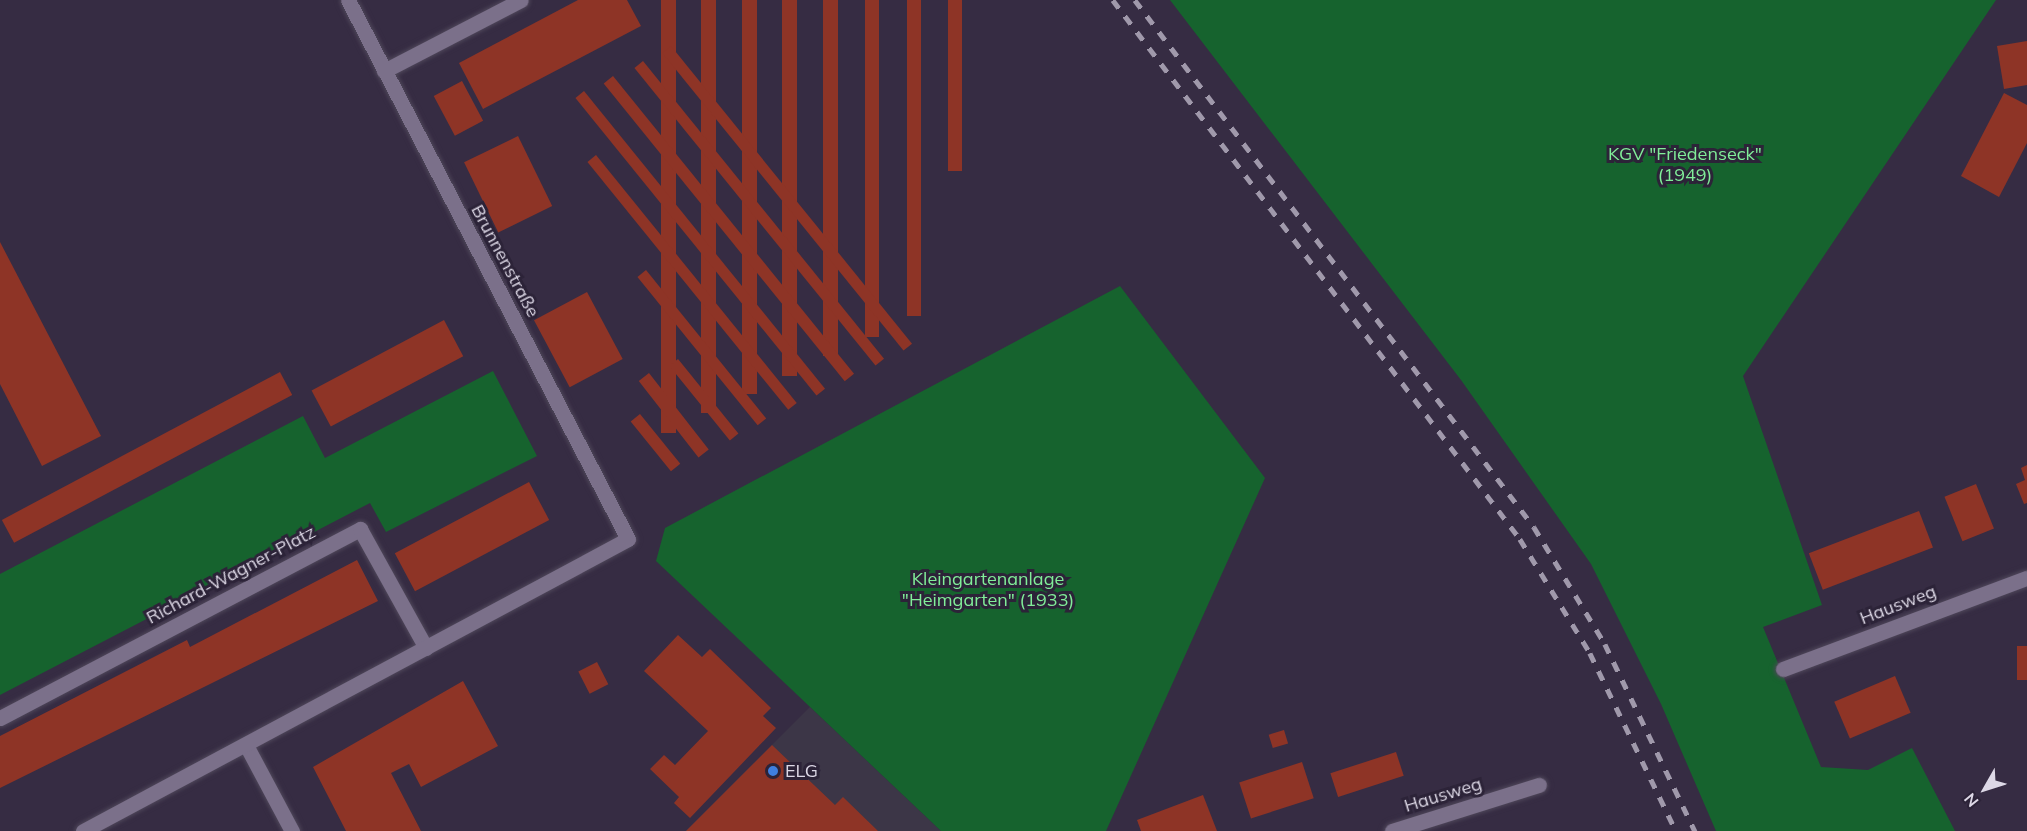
<!DOCTYPE html>
<meta charset="utf-8">
<style>
body{margin:0}
#map{position:relative;width:2027px;height:831px;overflow:hidden;background:#362c43;font-family:Mulish,sans-serif}
div>[style]{position:absolute}
[style*='--x']{left:calc(var(--x)*1px);top:calc(var(--y)*1px);width:calc(var(--w)*1px);rotate:calc(var(--a)*1deg)}
.commercial>*{inset:0;background:#3c3647}
.green>*{inset:0;background:#16632e}
.building>*{inset:0;background:#8e3426;transform-origin:0 0}
.roads{filter:drop-shadow(0 0 2px #4f475a) drop-shadow(0 0 2px #4f475a)}
.street>*{height:15px;margin:-7.5px;padding:0 7.5px;transform-origin:7.5px;border-radius:7.5px;background:#7b708a}
.rail>*{height:4.5px;margin-top:-2.25px;transform-origin:0;background:repeating-linear-gradient(90deg,#a099ab 0 10px,transparent 0 20px)}
.dots>*{width:16px;height:16px;translate:-50% -50%;box-sizing:border-box;border:3px solid #2c2338;border-radius:50%}
span{translate:-50% -50%;white-space:nowrap;text-align:center;line-height:1.15;-webkit-text-stroke:6px #2c2338;paint-order:stroke}
.park-label{font-size:18px;color:#81ee99}
.street-label{font-size:18px;color:#ddd8e6}
.poi-label{font-size:18px;color:#ddd8e6}
.left{translate:0 -50%;text-align:left}
.north{position:absolute;left:1955px;top:759px;width:60px;height:60px;-webkit-text-stroke:4px #2c2338;paint-order:stroke;rotate:231deg;font-size:16px;font-weight:700;line-height:24px;text-align:center;color:#ddd8e6}
.north::after{content:'';display:block;margin:auto;width:21px;height:27px;background:#ddd8e6;clip-path:polygon(50% 0,100% 100%,50% 72%,0 100%)}
</style>
<div id="map">
<div class="commercial">
<i style="clip-path:polygon(810px 707px,941px 831px,686px 831px)"></i>
</div>
<div class="green">
<i style="clip-path:polygon(1170px 0,1996px 0,1743px 376px,1822px 605px,1763px 627px,1821px 767px,1868px 770px,1912px 748px,1955px 831px,1716px 831px,1661px 704px,1591px 564px,1461px 380px)"></i>
<i style="clip-path:polygon(1120px 286px,1265px 478px,1106px 831px,941px 831px,656px 561px,665px 528px)"></i>
<i style="clip-path:polygon(493px 371px,537px 456px,386px 532px,370px 503px,0 695px,0 574px,303px 416px,325px 458px)"></i>
</div>
<div class="building">
<i style="clip-path:polygon(578px 0,627px 0,641px 26px,483px 109px,459px 63px)"></i>
<i style="left:661px;top:0;width:15px;height:433px"></i>
<i style="left:701px;top:0;width:15px;height:413px"></i>
<i style="left:742px;top:0;width:15px;height:394px"></i>
<i style="left:782px;top:0;width:15px;height:376px"></i>
<i style="left:823px;top:0;width:15px;height:356px"></i>
<i style="left:865px;top:0;width:14px;height:337px"></i>
<i style="left:907px;top:0;width:14px;height:316px"></i>
<i style="left:948px;top:0;width:14px;height:171px"></i>
<i style="clip-path:polygon(2027px 41px,2027px 85px,2004px 89px,1997px 46px)"></i>
<i style="left:671px;top:46px;width:383px;height:11px;rotate:51deg"></i>
<i style="left:643px;top:61px;width:383px;height:11px;rotate:51deg"></i>
<i style="left:613px;top:76px;width:383px;height:12px;rotate:51deg"></i>
<i style="left:462px;top:81px;width:45px;height:32px;rotate:62deg"></i>
<i style="left:584px;top:91px;width:383px;height:11px;rotate:51deg"></i>
<i style="clip-path:polygon(2004px 93px,2027px 105px,2027px 143px,1999px 197px,1961px 176px)"></i>
<i style="left:518px;top:136px;width:78px;height:60px;rotate:64deg"></i>
<i style="left:596px;top:155px;width:319px;height:11px;rotate:51deg"></i>
<i style="clip-path:polygon(0 242px,101px 436px,42px 466px,0 384px)"></i>
<i style="left:646px;top:270px;width:191px;height:11px;rotate:51deg"></i>
<i style="left:587px;top:292px;width:76px;height:60px;rotate:62deg"></i>
<i style="left:444px;top:320px;width:41px;height:150px;rotate:62deg"></i>
<i style="left:678px;top:359px;width:96px;height:11px;rotate:51deg"></i>
<i style="left:280px;top:372px;width:26px;height:315px;rotate:62deg"></i>
<i style="left:649px;top:373px;width:97px;height:13px;rotate:52deg"></i>
<i style="left:640px;top:414px;width:64px;height:12px;rotate:51deg"></i>
<i style="clip-path:polygon(2027px 465px,2027px 503px,2024px 504px,2016px 484px,2025px 480px,2021px 468px)"></i>
<i style="left:529px;top:482px;width:43px;height:152px;rotate:62deg"></i>
<i style="left:1976px;top:484px;width:48px;height:34px;rotate:68deg"></i>
<i style="left:1919px;top:511px;width:39px;height:118px;rotate:69deg"></i>
<i style="clip-path:polygon(357px 560px,378px 601px,0 788px,0 736px,187px 640px,190px 647px)"></i>
<i style="clip-path:polygon(678px 635px,702px 657px,710px 649px,771px 708px,763px 716px,776px 728px,690px 818px,674px 803px,679px 797px,650px 769px,664px 755px,675px 765px,708px 731px,644px 671px)"></i>
<i style="left:2017px;top:646px;width:10px;height:34px"></i>
<i style="left:597px;top:662px;width:25px;height:21px;rotate:63deg"></i>
<i style="left:1895px;top:676px;width:40px;height:66px;rotate:67deg"></i>
<i style="clip-path:polygon(463px 681px,498px 746px,421px 787px,409px 764px,391px 773px,421px 831px,346px 831px,313px 767px)"></i>
<i style="left:1284px;top:730px;width:14px;height:16px;rotate:73deg"></i>
<i style="clip-path:polygon(772px 745px,835px 805px,843px 797px,878px 831px,686px 831px)"></i>
<i style="left:1396px;top:752px;width:25px;height:69px;rotate:72deg"></i>
<i style="left:1302px;top:762px;width:38px;height:66px;rotate:72deg"></i>
<i style="clip-path:polygon(1203px 795px,1217px 831px,1141px 831px,1137px 820px)"></i>
</div>
<div class="roads">
<div class="street">
<i style="--x:384;--y:71;--w:154;--a:-27.4"></i>
<i style="--x:1783;--y:669;--w:260;--a:-20.5"></i>
<i style="--x:0;--y:718;--w:407;--a:-27.7"></i>
<i style="--x:360;--y:529;--w:136;--a:61"></i>
<i style="--x:246;--y:745;--w:98;--a:61.9"></i>
<i style="--x:83;--y:831;--w:618;--a:-28.18"></i>
<i style="--x:628;--y:539;--w:607;--a:-117.45"></i>
<i style="--x:1392;--y:831;--w:154;--a:-17.4"></i>
</div>
</div>
<div class="rail">
<i style="--x:1113;--y:0;--w:675;--a:52.94"></i>
<i style="--x:1520;--y:539;--w:134;--a:58.4"></i>
<i style="--x:1590;--y:653;--w:198;--a:64.2"></i>
<i style="--x:1135;--y:0;--w:661;--a:52.87"></i>
<i style="--x:1534;--y:527;--w:137;--a:58.7"></i>
<i style="--x:1605;--y:644;--w:208;--a:64.3"></i>
</div>
<div class="dots">
<i style="left:773px;top:771px;background:#3f7fe0"></i>
</div>
<div class="park-label">
<span style="left:1685px;top:165px">KGV "Friedenseck"<br>(1949)</span>
<span style="left:988px;top:590px">Kleingartenanlage<br>"Heimgarten" (1933)</span>
</div>
<div class="street-label">
<span style="left:505px;top:261px;rotate:62deg">Brunnenstraße</span>
<span style="left:231px;top:575px;rotate:-28deg">Richard-Wagner-Platz</span>
<span style="left:1898px;top:605px;rotate:-21deg">Hausweg</span>
<span style="left:1443px;top:795px;rotate:-17deg">Hausweg</span>
</div>
<div class="poi-label">
<span class="left" style="left:785px;top:771px">ELG</span>
</div>
<div class="north">N</div>
</div>
